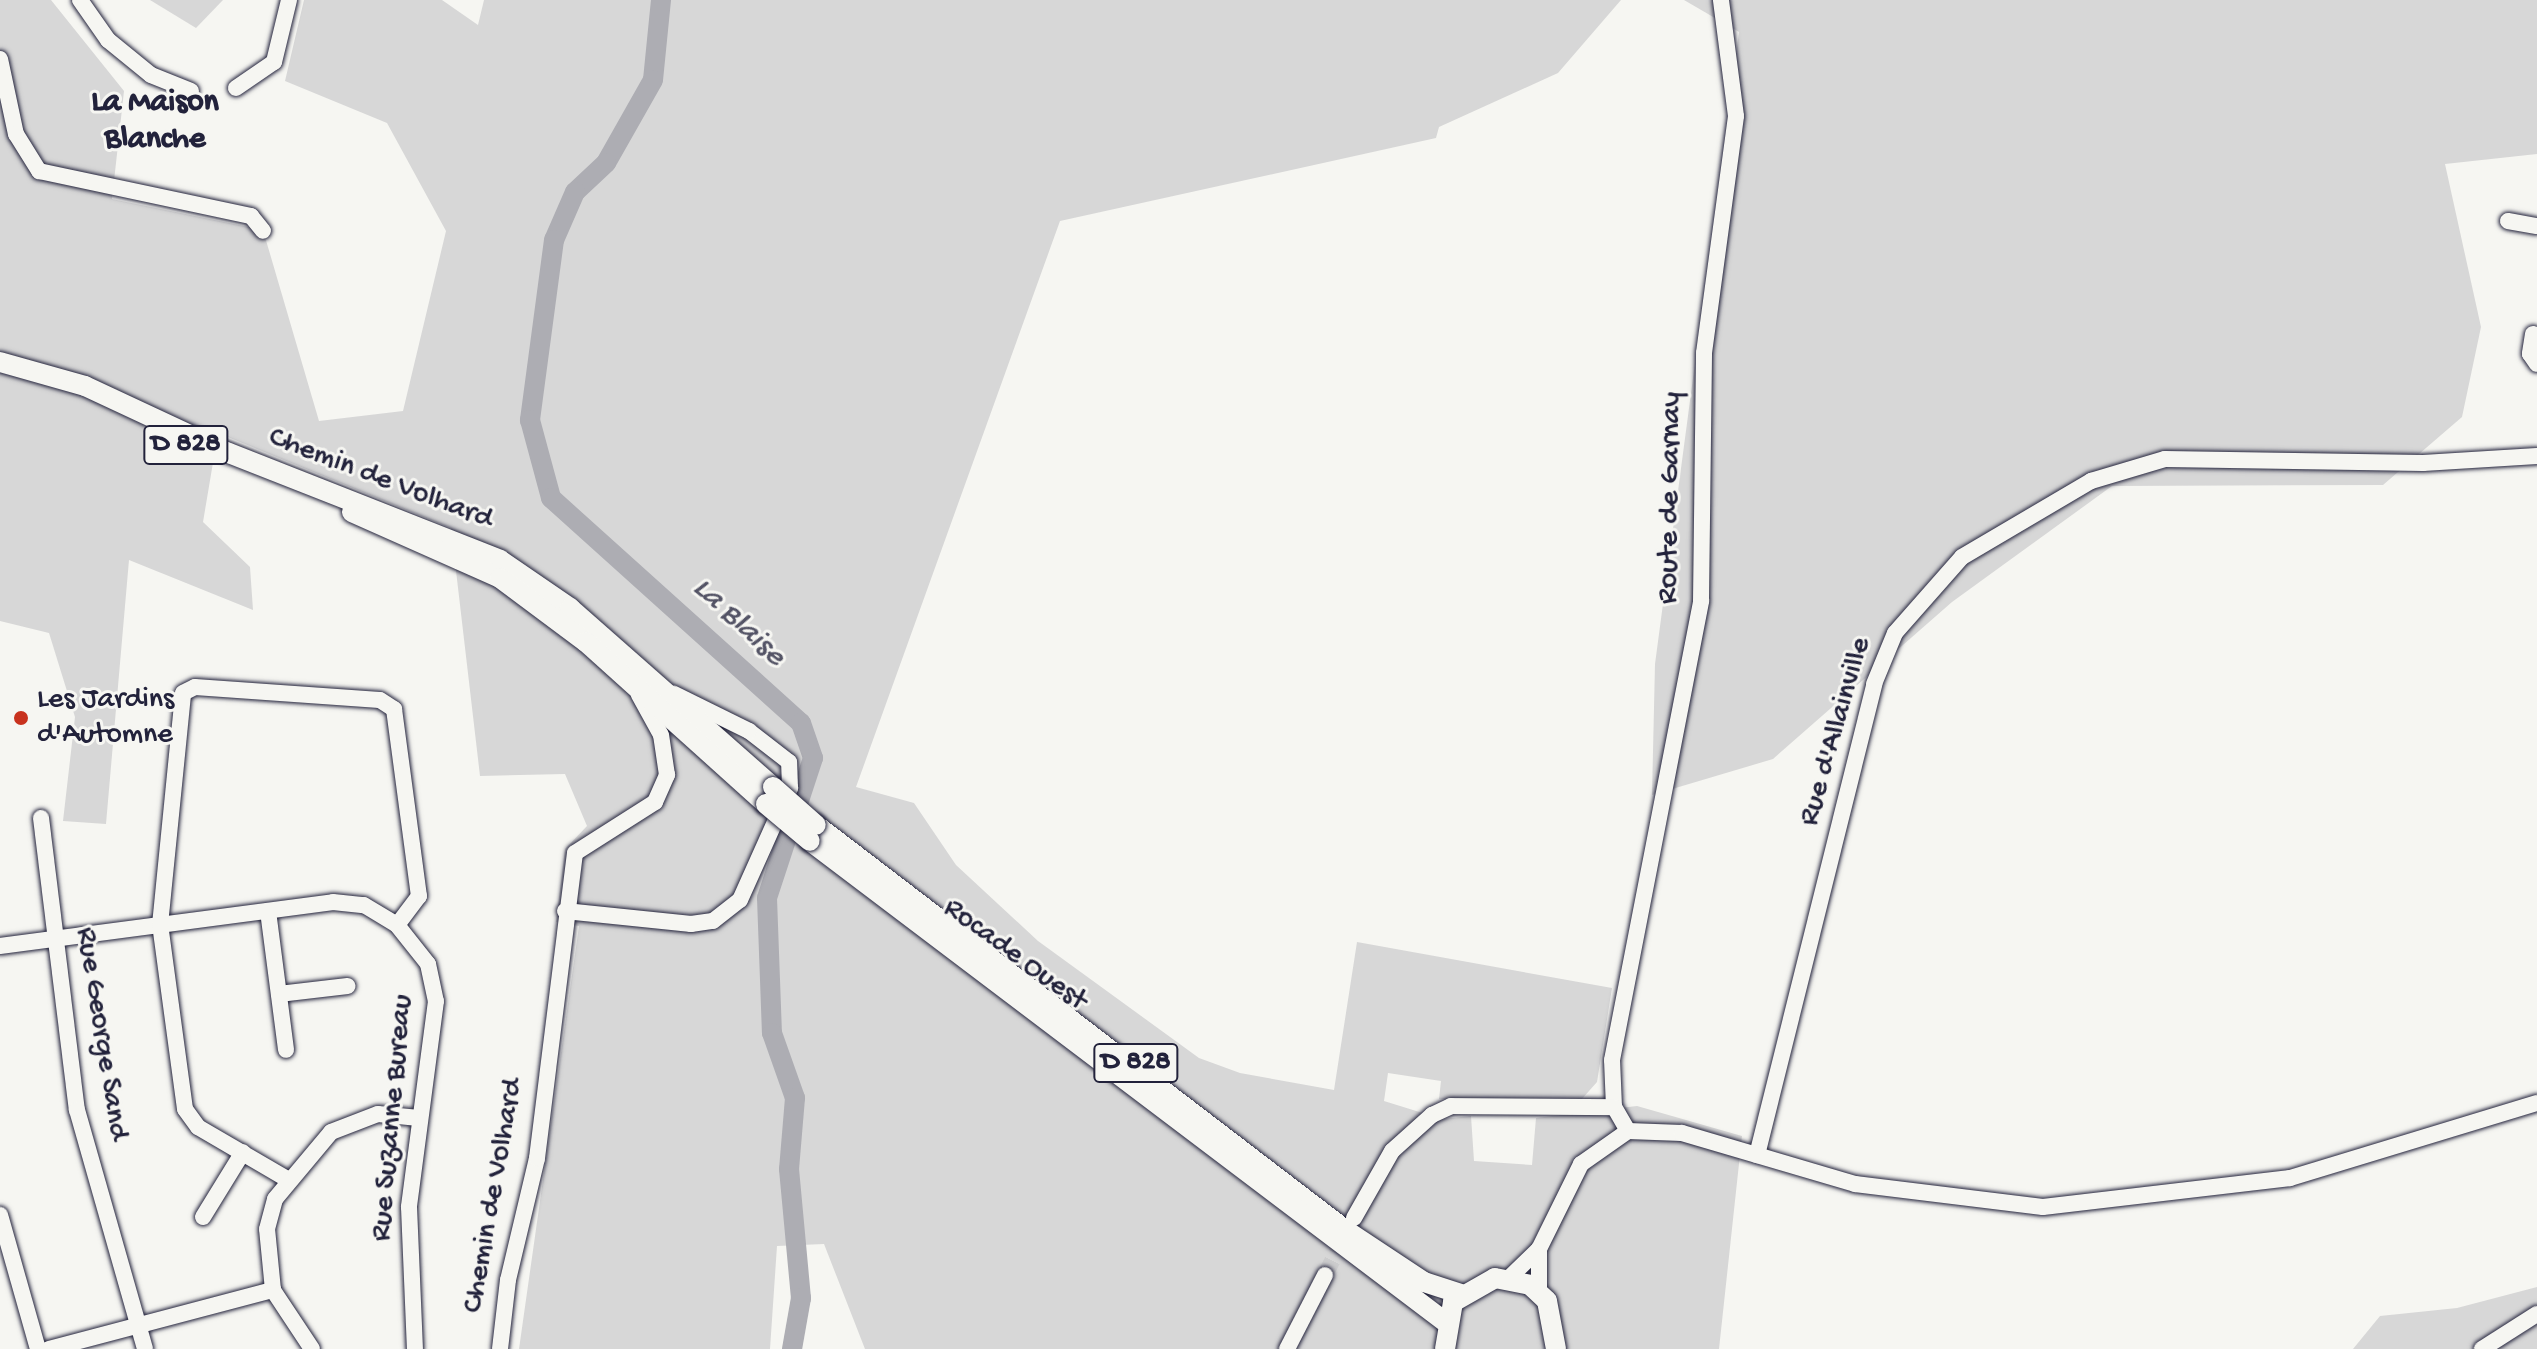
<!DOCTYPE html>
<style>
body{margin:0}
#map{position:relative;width:2537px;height:1349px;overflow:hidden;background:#f6f6f2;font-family:"Gochi Hand",sans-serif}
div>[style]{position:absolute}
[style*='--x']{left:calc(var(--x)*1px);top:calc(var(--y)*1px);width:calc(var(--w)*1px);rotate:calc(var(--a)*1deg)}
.green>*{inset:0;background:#d7d7d7}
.river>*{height:20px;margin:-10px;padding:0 10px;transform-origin:10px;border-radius:10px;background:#adadb3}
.minor-tunnel>*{height:16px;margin-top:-8px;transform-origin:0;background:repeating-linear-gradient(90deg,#cccccd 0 16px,transparent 0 24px)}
.roads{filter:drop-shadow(0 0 2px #22223b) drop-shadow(0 0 2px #22223b)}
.minor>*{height:16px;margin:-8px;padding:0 8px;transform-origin:8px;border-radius:8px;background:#f6f6f2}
.major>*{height:20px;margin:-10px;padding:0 10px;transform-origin:10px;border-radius:10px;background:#f6f6f2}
.bridges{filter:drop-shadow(0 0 2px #22223b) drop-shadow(0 0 2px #22223b)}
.major-bridge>*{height:20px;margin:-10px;padding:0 10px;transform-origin:10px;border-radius:10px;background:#f6f6f2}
.dots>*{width:22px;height:22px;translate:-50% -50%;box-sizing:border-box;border:4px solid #f6f6f2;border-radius:50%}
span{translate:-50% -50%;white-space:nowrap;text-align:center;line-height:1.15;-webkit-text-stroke:6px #f6f6f2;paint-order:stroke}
.shield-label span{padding:2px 6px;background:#f6f6f2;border:2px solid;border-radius:6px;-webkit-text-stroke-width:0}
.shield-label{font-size:28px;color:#22223b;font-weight:700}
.street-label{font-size:30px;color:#22223b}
.poi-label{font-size:30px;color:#22223b}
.left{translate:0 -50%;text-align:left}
.neighbourhood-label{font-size:32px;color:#22223b;font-weight:700}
.water-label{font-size:32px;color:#535365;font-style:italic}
</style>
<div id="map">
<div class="green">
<i style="clip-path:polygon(0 0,51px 0,124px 91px,112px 199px,263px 230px,319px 421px,403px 411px,446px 231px,387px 123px,285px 81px,304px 0,442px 0,478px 25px,484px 0,1621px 0,1558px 73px,1439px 127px,1436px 138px,1060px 221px,856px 787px,914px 803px,956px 865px,1038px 941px,1199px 1058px,1240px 1073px,1334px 1090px,1357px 942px,1612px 988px,1597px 1082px,1581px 1100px,1439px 1099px,1441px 1081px,1388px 1073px,1384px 1101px,1442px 1119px,1471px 1116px,1474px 1161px,1532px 1165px,1536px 1118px,1637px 1106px,1742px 1136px,1719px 1349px,865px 1349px,824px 1244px,777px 1246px,770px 1349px,519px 1349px,579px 926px,556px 922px,565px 849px,587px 826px,565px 774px,480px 776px,451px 528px,218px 433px,203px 522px,250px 567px,253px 610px,129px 560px,106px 824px,63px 821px,75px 717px,49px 633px,0 621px)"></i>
<i style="clip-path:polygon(150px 0,223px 0,196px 28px)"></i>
<i style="clip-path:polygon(1684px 0,2537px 0,2537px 154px,2445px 164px,2481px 327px,2462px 417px,2383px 485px,2112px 486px,1952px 602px,1773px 759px,1652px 795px,1655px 664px,1739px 32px)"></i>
<i style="clip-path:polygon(2537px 1287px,2537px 1349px,2353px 1349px,2380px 1316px,2457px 1308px)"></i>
</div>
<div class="river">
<i style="--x:661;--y:0;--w:80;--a:95.7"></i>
<i style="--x:653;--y:80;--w:95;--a:119.5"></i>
<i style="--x:606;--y:163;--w:42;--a:136.9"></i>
<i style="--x:575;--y:192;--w:52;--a:113.6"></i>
<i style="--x:554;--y:240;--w:182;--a:97.6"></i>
<i style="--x:530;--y:420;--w:81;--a:74.9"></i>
<i style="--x:551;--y:498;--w:336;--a:42"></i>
<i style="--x:801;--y:723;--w:37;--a:71"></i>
<i style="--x:813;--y:758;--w:147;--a:108.2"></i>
<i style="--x:767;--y:898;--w:135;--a:87.9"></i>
<i style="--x:772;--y:1033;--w:69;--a:70.5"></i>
<i style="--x:795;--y:1098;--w:71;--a:94.8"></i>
<i style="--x:789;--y:1169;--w:130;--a:84.7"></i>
<i style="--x:801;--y:1298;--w:52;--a:100"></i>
</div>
<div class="minor-tunnel">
<i style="--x:1325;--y:1275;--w:46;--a:-62.9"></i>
</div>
<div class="roads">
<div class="minor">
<i style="--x:80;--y:0;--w:49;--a:55"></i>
<i style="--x:108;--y:40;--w:55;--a:39.1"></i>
<i style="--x:151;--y:75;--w:43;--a:21.8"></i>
<i style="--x:0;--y:59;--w:77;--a:78"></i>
<i style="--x:16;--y:134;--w:44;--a:58.1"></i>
<i style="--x:39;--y:171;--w:217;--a:12"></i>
<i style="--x:251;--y:216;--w:19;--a:51"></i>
<i style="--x:236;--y:88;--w:46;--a:-34.4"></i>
<i style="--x:274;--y:62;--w:64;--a:-76.4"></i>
<i style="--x:2508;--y:221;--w:29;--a:10"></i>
<i style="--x:2533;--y:334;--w:20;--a:99"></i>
<i style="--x:2530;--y:354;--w:12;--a:55"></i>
<i style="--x:41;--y:818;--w:294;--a:83"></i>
<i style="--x:77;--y:1110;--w:248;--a:74.1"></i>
<i style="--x:268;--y:911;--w:140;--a:82.6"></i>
<i style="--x:565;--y:911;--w:127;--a:5.9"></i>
<i style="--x:691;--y:924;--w:22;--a:-8"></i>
<i style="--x:713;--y:921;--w:34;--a:-38"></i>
<i style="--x:740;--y:900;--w:123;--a:-65.9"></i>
<i style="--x:790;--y:788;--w:26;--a:-92"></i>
<i style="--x:789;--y:762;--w:51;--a:-142.2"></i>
<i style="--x:749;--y:731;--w:84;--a:-153.7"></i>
<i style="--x:0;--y:946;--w:336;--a:-7.5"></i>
<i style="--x:333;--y:902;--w:31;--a:6"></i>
<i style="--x:364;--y:905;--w:39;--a:31"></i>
<i style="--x:397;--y:925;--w:50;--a:51.5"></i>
<i style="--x:428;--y:964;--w:38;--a:78"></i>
<i style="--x:436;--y:1001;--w:208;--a:97.5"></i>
<i style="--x:409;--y:1207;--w:142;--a:87.6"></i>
<i style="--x:279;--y:994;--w:69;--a:-6.6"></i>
<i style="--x:1628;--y:1131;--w:28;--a:-120"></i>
<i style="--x:1614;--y:1107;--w:47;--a:-92.4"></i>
<i style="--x:1612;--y:1060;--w:468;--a:-79"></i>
<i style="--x:1701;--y:601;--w:248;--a:-89.3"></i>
<i style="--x:1704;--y:353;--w:239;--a:-82.3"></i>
<i style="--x:1736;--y:116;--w:117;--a:-97.4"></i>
<i style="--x:1757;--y:1155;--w:485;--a:-76"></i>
<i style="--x:1874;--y:684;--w:55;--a:-67.6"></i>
<i style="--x:1895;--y:633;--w:101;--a:-48.6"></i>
<i style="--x:1962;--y:557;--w:150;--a:-30.5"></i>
<i style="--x:2091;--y:481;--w:77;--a:-16.6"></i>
<i style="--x:2165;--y:459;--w:258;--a:0.9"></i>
<i style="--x:2423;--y:463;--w:114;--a:-3.5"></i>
<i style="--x:287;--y:1179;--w:103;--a:-149.7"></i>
<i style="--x:198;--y:1127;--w:22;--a:-126"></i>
<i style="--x:185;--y:1109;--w:186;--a:-97.7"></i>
<i style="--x:160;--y:925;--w:233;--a:-84.3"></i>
<i style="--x:183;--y:693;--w:13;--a:-27"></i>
<i style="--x:195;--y:687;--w:185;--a:4"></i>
<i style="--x:380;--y:700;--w:17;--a:33"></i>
<i style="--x:394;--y:709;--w:189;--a:82.4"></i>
<i style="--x:419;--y:896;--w:36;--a:127"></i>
<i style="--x:0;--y:1215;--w:139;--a:74.2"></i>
<i style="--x:203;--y:1217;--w:76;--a:-58.4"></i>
<i style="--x:1354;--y:1218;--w:77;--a:-60.4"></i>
<i style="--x:1392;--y:1151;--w:54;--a:-42"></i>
<i style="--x:1432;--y:1115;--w:21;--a:-25"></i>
<i style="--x:1451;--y:1106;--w:163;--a:0.4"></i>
<i style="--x:1509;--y:1278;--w:42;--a:-44"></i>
<i style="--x:1539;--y:1249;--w:95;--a:-63.7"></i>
<i style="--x:1581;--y:1164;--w:57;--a:-35.1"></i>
<i style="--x:1628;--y:1131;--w:54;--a:2.1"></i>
<i style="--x:1682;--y:1133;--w:180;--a:16.4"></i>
<i style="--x:1855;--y:1184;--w:189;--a:7"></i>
<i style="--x:2043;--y:1207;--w:249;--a:-6.7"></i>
<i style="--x:2290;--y:1178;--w:258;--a:-16.9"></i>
<i style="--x:1539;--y:1292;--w:43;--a:-90"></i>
<i style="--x:49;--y:1349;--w:232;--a:-14.8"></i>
<i style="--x:312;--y:1349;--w:71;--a:-123.5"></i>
<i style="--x:273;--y:1290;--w:61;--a:-95.6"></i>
<i style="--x:267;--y:1229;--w:31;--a:-75"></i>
<i style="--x:275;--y:1199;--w:87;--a:-50.1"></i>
<i style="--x:331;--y:1132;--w:50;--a:-21"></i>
<i style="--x:378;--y:1114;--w:41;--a:5.6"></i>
<i style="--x:500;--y:1349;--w:69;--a:-83.4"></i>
<i style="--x:508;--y:1280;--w:125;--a:-76.6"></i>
<i style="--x:537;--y:1158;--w:307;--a:-82.9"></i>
<i style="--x:575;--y:853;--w:95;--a:-32.5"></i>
<i style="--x:655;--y:802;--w:30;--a:-66"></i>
<i style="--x:667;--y:775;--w:40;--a:-98.5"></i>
<i style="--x:661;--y:735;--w:46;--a:-118.8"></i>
<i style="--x:1287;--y:1349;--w:83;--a:-62.8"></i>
<i style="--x:2482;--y:1349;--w:65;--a:-32.5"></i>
</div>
<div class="major">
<i style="--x:0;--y:362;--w:88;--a:15.8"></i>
<i style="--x:85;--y:386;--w:159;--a:25"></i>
<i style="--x:229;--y:453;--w:291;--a:21.5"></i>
<i style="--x:500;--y:560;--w:85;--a:34.4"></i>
<i style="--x:570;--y:608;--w:271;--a:41.4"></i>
<i style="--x:352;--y:512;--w:162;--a:24"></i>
<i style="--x:500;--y:578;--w:107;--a:36.7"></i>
<i style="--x:586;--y:642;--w:242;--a:42"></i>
<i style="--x:816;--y:825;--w:665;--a:37.42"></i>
<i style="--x:1344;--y:1229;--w:96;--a:33.5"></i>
<i style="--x:1424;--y:1282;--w:38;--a:18"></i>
<i style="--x:810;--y:841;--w:795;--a:37.13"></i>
<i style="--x:1445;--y:1349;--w:48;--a:-80.3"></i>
<i style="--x:1453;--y:1302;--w:48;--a:-29.7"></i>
<i style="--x:1495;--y:1278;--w:36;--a:11"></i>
<i style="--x:1530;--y:1285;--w:23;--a:43"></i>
<i style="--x:1547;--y:1301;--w:49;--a:79.4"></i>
</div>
</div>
<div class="bridges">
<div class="major-bridge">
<i style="--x:773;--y:787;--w:57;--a:41.5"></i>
<i style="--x:766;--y:804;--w:57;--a:40.1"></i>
</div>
</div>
<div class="dots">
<i style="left:21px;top:718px;background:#c8321e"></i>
</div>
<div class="shield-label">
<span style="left:186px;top:445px">D 828</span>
<span style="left:1136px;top:1063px">D 828</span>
</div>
<div class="street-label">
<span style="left:380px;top:480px;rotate:21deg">Chemin de Volhard</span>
<span style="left:1672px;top:498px;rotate:-89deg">Route de Garnay</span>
<span style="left:1837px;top:732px;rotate:-74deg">Rue d'Allainville</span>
<span style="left:1014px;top:956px;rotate:36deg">Rocade Ouest</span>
<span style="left:100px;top:1034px;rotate:81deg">Rue George Sand</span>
<span style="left:394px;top:1118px;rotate:-85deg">Rue Suzanne Bureau</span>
<span style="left:495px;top:1196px;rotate:-80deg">Chemin de Volhard</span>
</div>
<div class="poi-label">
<span class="left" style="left:37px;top:718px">Les Jardins<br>d'Automne</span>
</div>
<div class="neighbourhood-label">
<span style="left:155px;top:122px">La Maison<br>Blanche</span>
</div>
<div class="water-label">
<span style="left:738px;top:623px;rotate:43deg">La Blaise</span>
</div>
</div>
